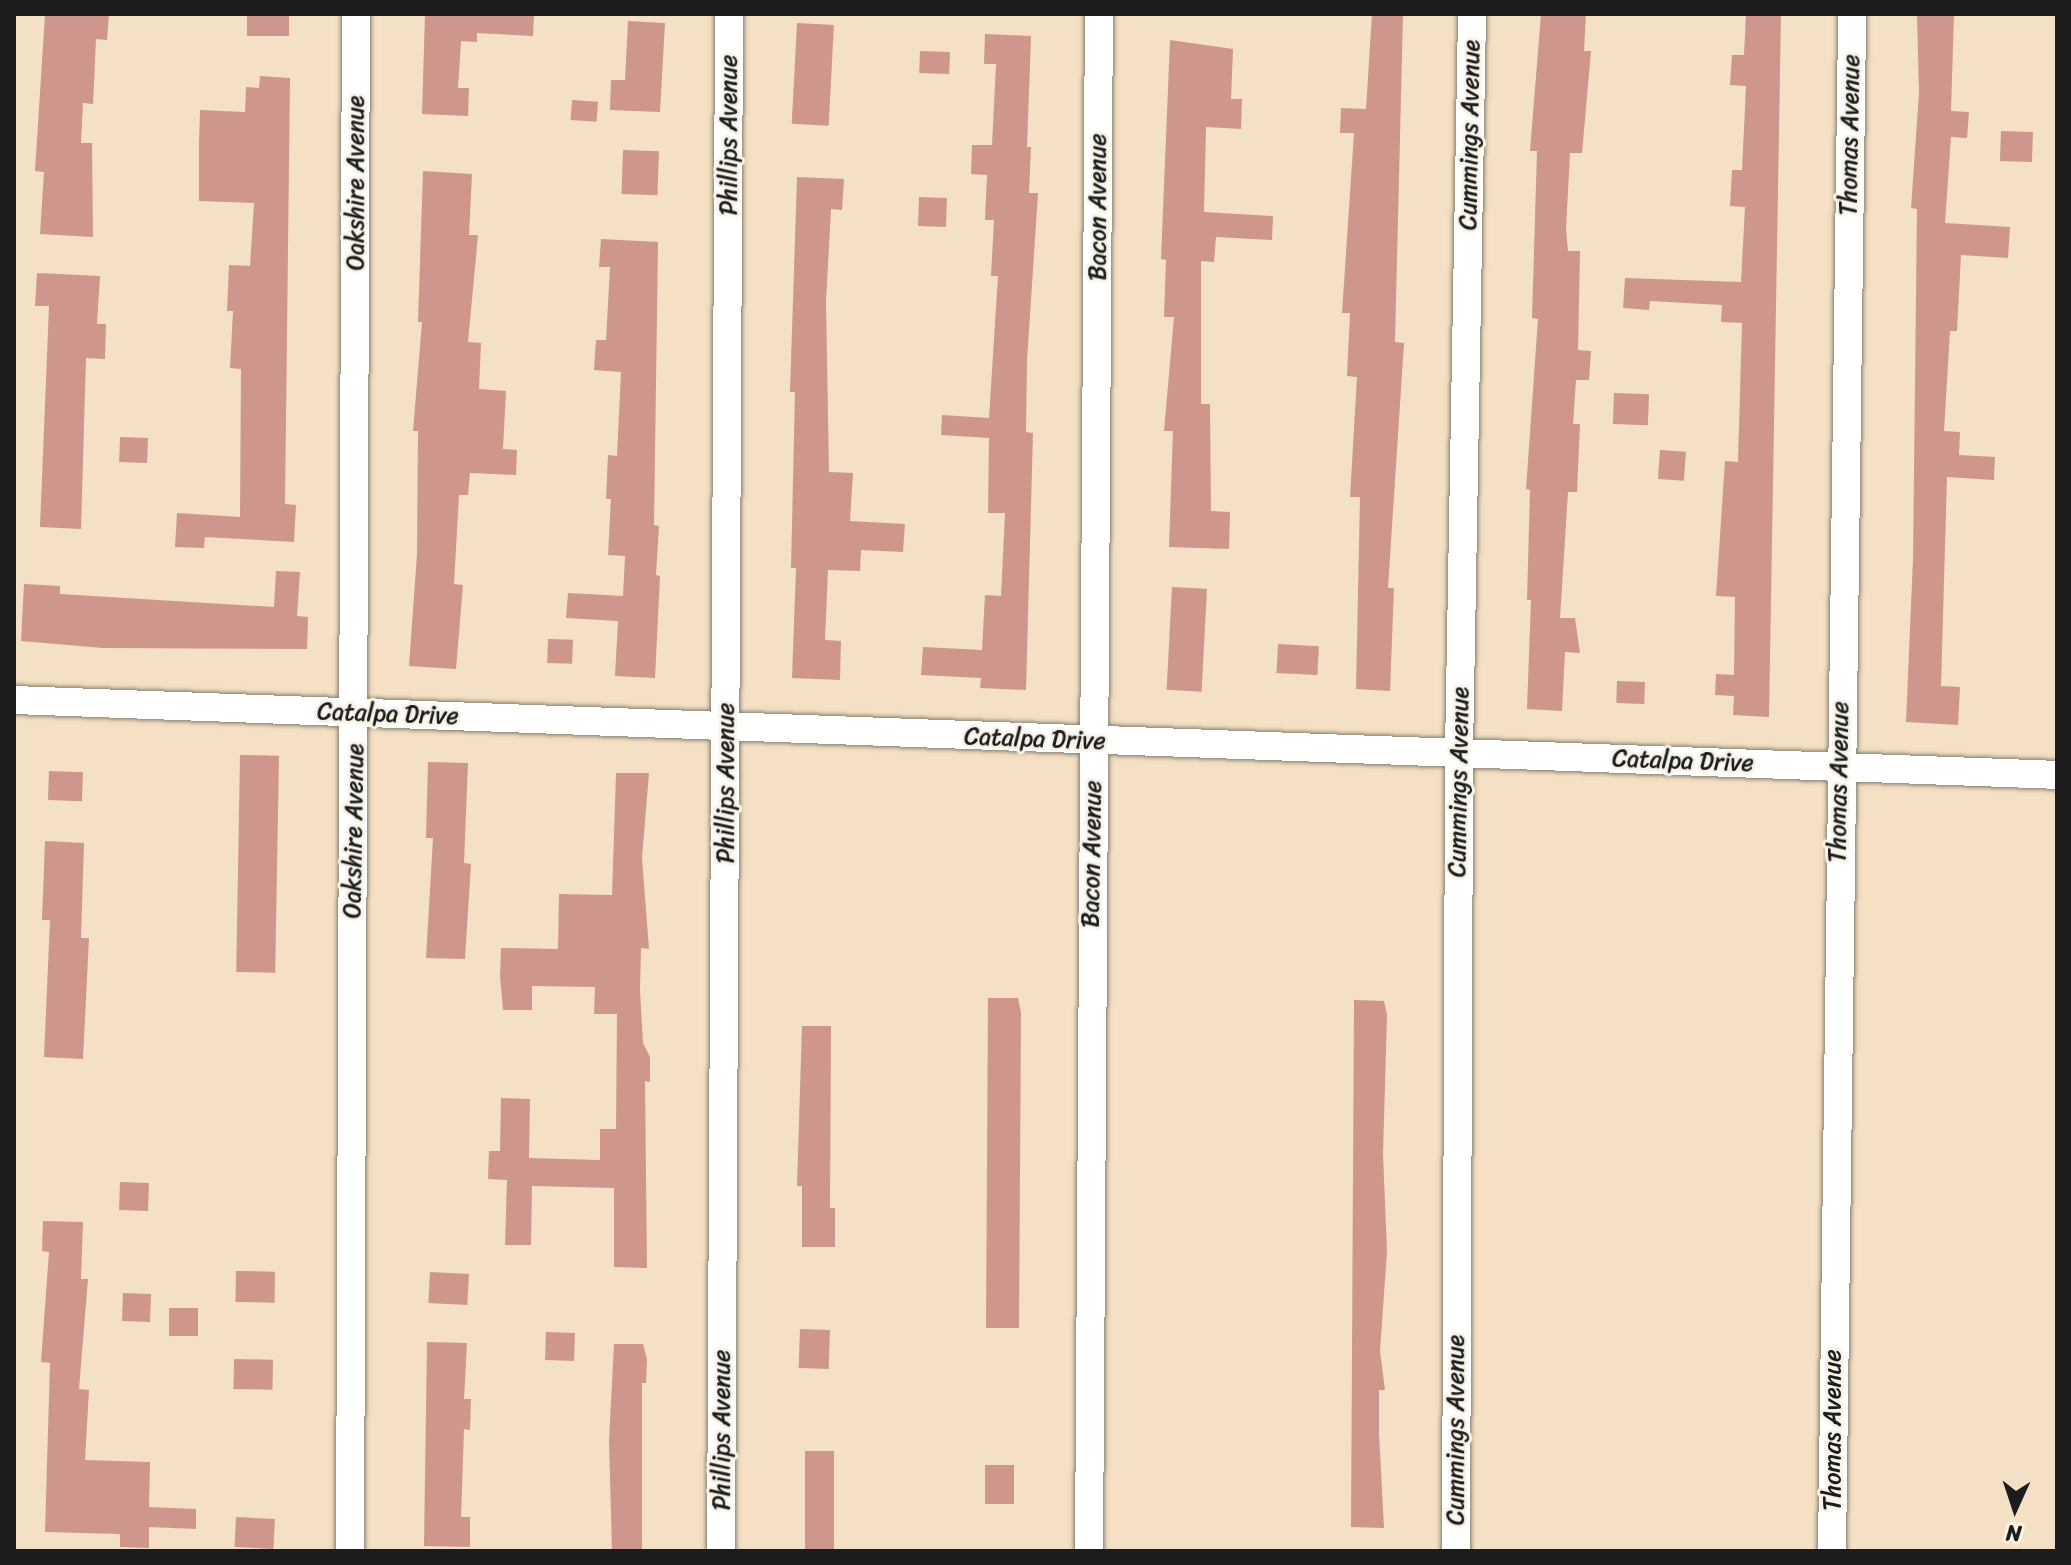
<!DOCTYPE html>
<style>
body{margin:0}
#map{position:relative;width:2071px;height:1565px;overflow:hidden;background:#f4e0c4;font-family:Sriracha,sans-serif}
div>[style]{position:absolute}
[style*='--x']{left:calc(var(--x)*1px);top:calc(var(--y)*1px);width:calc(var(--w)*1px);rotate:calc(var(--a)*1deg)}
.building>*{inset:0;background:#cf968d;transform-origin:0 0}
.roads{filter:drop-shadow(0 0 2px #887e70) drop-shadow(0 0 2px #887e70)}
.minor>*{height:28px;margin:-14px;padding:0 14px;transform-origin:14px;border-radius:14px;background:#fff}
span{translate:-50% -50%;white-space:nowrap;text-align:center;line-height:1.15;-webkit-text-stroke:6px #f7f3e8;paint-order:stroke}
.street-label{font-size:24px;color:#1c1c1c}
.frame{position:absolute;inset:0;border:16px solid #1c1c1c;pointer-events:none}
.north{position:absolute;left:1975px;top:1469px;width:80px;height:80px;-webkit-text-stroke:6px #f7f3e8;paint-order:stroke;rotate:183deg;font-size:22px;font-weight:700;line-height:32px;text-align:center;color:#1c1c1c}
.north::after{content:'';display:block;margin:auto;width:28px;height:36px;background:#1c1c1c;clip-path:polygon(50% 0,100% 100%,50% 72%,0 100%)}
</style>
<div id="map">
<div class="building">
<i style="clip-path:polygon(45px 14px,109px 14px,107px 40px,96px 39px,93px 104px,83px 103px,81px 143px,92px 143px,93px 237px,40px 234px,44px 172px,35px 171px)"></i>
<i style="left:247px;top:14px;width:42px;height:22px"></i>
<i style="clip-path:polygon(425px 14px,534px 14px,533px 36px,477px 33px,477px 42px,461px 41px,458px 88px,469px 88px,468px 116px,422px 114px)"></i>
<i style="clip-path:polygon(1372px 14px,1403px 14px,1395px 342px,1404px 343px,1388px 588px,1394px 588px,1390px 691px,1356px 689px,1360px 497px,1350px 497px,1357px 377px,1347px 376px,1350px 313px,1342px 313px,1354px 133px,1340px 133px,1341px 108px,1366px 109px)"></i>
<i style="clip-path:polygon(1541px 14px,1586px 14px,1584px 51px,1591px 51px,1582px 153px,1570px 153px,1566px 229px,1568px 251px,1580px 251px,1578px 350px,1591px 351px,1589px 380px,1576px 380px,1573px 424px,1580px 424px,1577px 492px,1568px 492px,1560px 618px,1575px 618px,1580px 653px,1565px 652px,1562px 711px,1527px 709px,1531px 600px,1527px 600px,1530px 490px,1526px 489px,1538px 319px,1532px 318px,1537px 151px,1530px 151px)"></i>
<i style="clip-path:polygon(1746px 14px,1781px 14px,1769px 717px,1733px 715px,1734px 696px,1715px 695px,1716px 674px,1734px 675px,1735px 597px,1716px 596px,1725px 461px,1738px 462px,1742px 323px,1721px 322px,1722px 305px,1650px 301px,1649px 310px,1623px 308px,1625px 278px,1741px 282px,1745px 207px,1730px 206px,1732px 170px,1742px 170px,1746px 86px,1730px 85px,1732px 55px,1744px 55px)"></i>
<i style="clip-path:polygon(1917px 14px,1954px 14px,1951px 111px,1969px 112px,1967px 138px,1951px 137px,1945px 223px,2010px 227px,2008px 258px,1961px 255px,1957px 331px,1950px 331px,1944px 431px,1960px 432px,1959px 455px,1995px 457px,1994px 480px,1947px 477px,1941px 686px,1960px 687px,1958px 725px,1906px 722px,1913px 559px,1917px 209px,1911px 208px,1919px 93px)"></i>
<i style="clip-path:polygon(628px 21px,665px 23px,660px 112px,610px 110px,611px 80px,625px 80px)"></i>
<i style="left:797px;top:23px;width:37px;height:101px;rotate:3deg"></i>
<i style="clip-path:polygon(985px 34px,1031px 36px,1027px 147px,1031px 147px,1029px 193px,1038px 193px,1027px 361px,1026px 432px,1033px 433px,1026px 690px,980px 688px,981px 678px,921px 675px,923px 647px,982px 650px,985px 595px,1001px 596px,1005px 513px,988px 513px,989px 438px,941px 435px,942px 415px,989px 418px,998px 276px,991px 276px,994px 220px,985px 220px,987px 175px,971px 174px,972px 145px,992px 145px,996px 64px,984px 64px)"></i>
<i style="clip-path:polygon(1170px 40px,1233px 49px,1231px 99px,1242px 99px,1241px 129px,1206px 127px,1204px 212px,1273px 216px,1272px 240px,1216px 237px,1214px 262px,1201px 261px,1201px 404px,1210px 404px,1211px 511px,1230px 512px,1229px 549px,1169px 547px,1173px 431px,1164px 431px,1174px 317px,1164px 317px,1166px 260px,1161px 259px)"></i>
<i style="left:920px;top:51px;width:30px;height:22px;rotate:2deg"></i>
<i style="clip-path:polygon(260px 76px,290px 78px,285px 504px,296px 505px,294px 542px,205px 537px,204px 548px,175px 547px,177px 513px,240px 517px,241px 369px,230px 368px,233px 311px,227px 311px,229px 265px,250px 266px,254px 203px,199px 201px,199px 142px,200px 110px,245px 112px,246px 87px,259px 88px)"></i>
<i style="left:572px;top:100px;width:26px;height:20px;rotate:4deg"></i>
<i style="left:2001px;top:131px;width:32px;height:30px;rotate:2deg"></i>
<i style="left:623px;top:150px;width:36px;height:44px;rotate:2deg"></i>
<i style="clip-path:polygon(423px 171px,472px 174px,469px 235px,478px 235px,468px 342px,481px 343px,479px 389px,506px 391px,503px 449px,517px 450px,516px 475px,470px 473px,468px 495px,459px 495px,454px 584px,463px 585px,456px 669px,409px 666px,417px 554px,418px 431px,413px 431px,422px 322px,418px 322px)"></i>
<i style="clip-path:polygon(797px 177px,844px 179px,842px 210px,831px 209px,826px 302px,829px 472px,853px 473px,850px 521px,905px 524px,903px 552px,861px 550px,860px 571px,828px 570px,825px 640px,841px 641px,840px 680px,792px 678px,796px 568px,791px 568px,795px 392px,790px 392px)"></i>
<i style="left:919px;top:197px;width:28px;height:29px;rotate:2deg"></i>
<i style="clip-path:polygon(601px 239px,658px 242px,654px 525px,659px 526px,656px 575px,660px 576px,655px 678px,615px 676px,618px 621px,566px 618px,568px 593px,623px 596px,625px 556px,608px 555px,611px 499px,606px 499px,608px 455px,617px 456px,621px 372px,594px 370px,596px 340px,606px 340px,610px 267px,599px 267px)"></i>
<i style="clip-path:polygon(37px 273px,100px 276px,97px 324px,106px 324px,105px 359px,86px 358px,81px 529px,40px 527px,49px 306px,35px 306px)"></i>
<i style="left:1614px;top:393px;width:35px;height:31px;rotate:2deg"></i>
<i style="left:120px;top:437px;width:28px;height:25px;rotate:2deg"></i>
<i style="left:1660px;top:450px;width:26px;height:29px;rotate:4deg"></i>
<i style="clip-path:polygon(276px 571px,300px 572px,297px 616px,308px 617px,307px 649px,103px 648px,21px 641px,24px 584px,60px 586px,60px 594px,274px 607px)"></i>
<i style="left:1172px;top:587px;width:35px;height:103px;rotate:3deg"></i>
<i style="left:548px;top:639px;width:25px;height:24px;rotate:2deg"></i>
<i style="left:1278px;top:644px;width:41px;height:29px;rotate:3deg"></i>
<i style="left:1617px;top:681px;width:28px;height:22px;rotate:2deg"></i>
<i style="left:240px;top:755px;width:39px;height:217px;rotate:1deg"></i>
<i style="clip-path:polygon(428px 762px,468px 763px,464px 863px,471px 864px,465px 959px,426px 958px,433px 838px,426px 838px)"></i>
<i style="left:49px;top:771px;width:34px;height:29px;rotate:2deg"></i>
<i style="clip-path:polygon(616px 773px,649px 773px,642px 858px,649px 949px,641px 948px,640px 990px,643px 1043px,650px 1057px,650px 1082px,645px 1081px,647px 1268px,614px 1267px,614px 1188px,532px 1186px,531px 1245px,505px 1245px,507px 1180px,488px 1179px,489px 1151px,500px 1151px,501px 1098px,530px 1099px,529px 1158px,600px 1160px,600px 1129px,616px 1129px,617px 1014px,594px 1014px,595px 987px,532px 986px,532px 1010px,503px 1010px,500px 976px,501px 948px,558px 949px,559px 894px,612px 895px)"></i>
<i style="clip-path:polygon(45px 841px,84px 843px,81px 938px,89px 938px,83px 1059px,44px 1057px,50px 920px,42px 920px)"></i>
<i style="clip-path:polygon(988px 998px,1018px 998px,1021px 1013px,1019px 1328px,986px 1328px)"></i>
<i style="clip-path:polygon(1354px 1000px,1384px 1001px,1387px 1015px,1383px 1154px,1387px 1251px,1380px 1351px,1385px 1390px,1379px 1390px,1379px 1433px,1384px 1528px,1351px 1527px)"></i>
<i style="clip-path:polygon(802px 1026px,831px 1026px,830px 1208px,835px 1208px,835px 1247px,802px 1247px,802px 1186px,797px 1186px)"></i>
<i style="left:120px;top:1182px;width:29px;height:28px;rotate:2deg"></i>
<i style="clip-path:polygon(43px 1221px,83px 1222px,81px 1279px,88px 1279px,79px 1389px,89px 1390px,85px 1460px,150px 1462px,149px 1507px,196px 1509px,196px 1529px,149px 1527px,149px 1548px,120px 1547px,120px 1534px,45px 1532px,50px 1363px,41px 1362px,49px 1252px,42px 1251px)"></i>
<i style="left:236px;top:1271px;width:39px;height:31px;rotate:1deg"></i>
<i style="left:430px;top:1272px;width:39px;height:31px;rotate:3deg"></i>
<i style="left:123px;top:1293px;width:28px;height:28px;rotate:2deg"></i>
<i style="left:169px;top:1308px;width:29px;height:28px"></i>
<i style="left:800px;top:1329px;width:30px;height:39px;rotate:2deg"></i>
<i style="left:546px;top:1332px;width:29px;height:28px;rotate:2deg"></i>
<i style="clip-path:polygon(427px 1342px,467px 1343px,464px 1399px,471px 1399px,470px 1430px,464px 1429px,461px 1517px,470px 1517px,470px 1547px,424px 1546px)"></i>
<i style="clip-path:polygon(614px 1344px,643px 1344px,647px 1359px,646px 1383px,642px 1383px,642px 1551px,612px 1551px,609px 1441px)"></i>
<i style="left:234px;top:1359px;width:39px;height:30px;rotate:1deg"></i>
<i style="left:805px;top:1451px;width:29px;height:99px"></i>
<i style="left:985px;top:1465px;width:29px;height:39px"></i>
<i style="left:236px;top:1517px;width:39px;height:30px;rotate:3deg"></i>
</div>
<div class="roads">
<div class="minor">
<i style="--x:14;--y:700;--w:2044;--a:2.1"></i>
<i style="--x:350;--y:1551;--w:1537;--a:-89.78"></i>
<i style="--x:721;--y:1551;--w:1537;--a:-89.7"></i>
<i style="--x:1089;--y:1551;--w:1537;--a:-89.63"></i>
<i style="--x:1456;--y:1551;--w:799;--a:-89.78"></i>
<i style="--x:1459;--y:752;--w:738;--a:-88.99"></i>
<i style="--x:1832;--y:1551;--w:1537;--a:-89.25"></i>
</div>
</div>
<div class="street-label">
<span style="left:729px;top:135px;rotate:-90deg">Phillips Avenue</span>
<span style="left:1470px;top:135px;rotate:-89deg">Cummings Avenue</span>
<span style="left:1850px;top:135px;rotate:-89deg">Thomas Avenue</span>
<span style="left:356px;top:183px;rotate:-90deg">Oakshire Avenue</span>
<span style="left:1098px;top:207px;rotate:-90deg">Bacon Avenue</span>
<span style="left:388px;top:714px;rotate:2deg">Catalpa Drive</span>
<span style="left:1035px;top:739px;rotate:2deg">Catalpa Drive</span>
<span style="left:1683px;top:761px;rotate:2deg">Catalpa Drive</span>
<span style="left:1459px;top:782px;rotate:-89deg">Cummings Avenue</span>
<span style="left:1839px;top:782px;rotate:-89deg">Thomas Avenue</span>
<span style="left:726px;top:783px;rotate:-90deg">Phillips Avenue</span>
<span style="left:354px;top:831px;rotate:-89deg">Oakshire Avenue</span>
<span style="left:1092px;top:854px;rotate:-89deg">Bacon Avenue</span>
<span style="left:722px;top:1430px;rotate:-90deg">Phillips Avenue</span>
<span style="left:1456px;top:1430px;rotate:-90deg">Cummings Avenue</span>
<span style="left:1833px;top:1430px;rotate:-90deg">Thomas Avenue</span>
</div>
<div class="frame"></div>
<div class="north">N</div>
</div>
